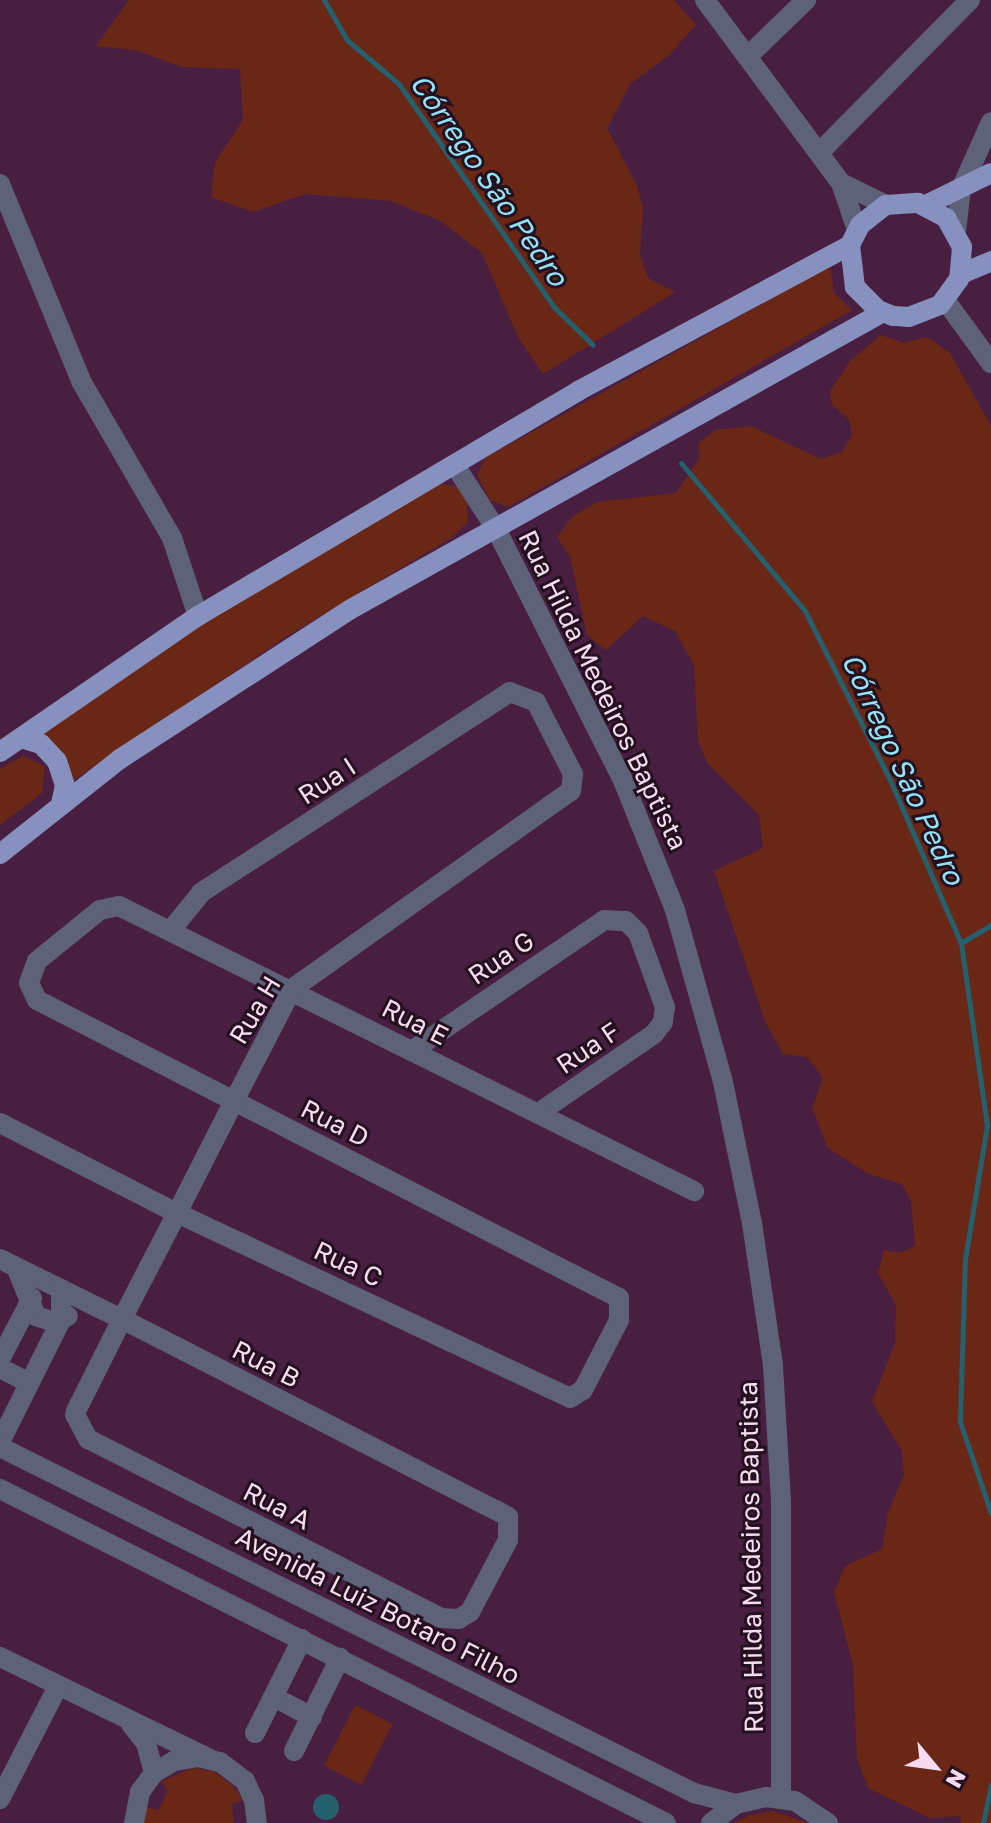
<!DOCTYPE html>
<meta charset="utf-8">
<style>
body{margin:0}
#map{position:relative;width:991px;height:1823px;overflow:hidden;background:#491f41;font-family:"Golos Text",sans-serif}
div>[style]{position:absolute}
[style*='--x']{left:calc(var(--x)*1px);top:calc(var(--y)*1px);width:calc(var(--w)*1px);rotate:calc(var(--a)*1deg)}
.green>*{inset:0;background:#6b2716;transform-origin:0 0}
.water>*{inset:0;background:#24606d}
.round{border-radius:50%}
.stream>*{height:5px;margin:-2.5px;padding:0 2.5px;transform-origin:2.5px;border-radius:2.5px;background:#24606d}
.minor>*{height:20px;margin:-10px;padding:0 10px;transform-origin:10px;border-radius:10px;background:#5d6278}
.major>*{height:20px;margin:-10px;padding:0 10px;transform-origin:10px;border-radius:10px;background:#8791bf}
span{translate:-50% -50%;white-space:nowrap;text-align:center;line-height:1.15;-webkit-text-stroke:6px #241120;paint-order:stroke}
.street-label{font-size:26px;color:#f7dbf0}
.water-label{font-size:28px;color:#93e3f6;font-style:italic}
.north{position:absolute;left:895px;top:1727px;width:80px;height:80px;-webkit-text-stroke:6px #241120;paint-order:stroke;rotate:119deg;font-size:22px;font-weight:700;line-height:32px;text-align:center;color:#f7dbf0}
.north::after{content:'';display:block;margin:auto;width:28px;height:36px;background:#f7dbf0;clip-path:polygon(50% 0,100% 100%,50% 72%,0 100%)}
</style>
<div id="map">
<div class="green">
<i style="clip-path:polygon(129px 0,674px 0,696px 25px,668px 56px,631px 83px,607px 128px,637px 186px,643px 208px,640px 256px,648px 278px,675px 292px,543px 374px,518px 337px,482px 253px,441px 221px,391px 201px,305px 194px,253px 212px,211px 197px,215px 162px,243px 120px,240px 69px,182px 67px,135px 50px,96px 46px)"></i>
<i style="clip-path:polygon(830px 266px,834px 293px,852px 310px,508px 507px,490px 500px,477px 475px,485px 458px)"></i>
<i style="clip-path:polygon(881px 335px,904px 343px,927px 337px,950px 353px,991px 426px,991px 1823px,961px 1823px,960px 1816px,930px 1818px,868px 1788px,857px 1758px,853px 1665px,834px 1592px,845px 1566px,882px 1549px,888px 1513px,904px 1474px,902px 1451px,872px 1402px,895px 1343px,896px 1305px,878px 1273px,884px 1250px,900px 1253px,915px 1246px,911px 1201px,902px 1184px,869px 1174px,828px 1148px,812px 1108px,823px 1078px,807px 1057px,783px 1054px,765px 1021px,714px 871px,763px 848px,759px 815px,708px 764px,698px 741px,694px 665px,675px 631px,643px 616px,606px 650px,587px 635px,570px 557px,557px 537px,572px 517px,597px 502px,676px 493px,699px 459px,699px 442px,716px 430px,751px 426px,821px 459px,842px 452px,852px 435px,849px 419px,832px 405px,830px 391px,850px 361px)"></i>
<i style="clip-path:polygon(440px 484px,455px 486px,467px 498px,468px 522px,451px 538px,289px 635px,74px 780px,63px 753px,40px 735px,189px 632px)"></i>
<i style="clip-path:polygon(23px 756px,45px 766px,42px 793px,0 825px,0 769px)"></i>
<i style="left:355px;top:1705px;width:42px;height:68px;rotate:27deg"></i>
<i style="clip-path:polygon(194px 1768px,215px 1772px,232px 1785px,243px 1800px,232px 1804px,234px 1823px,143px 1823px,145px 1807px,158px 1810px,168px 1791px,161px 1781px)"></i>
<i style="clip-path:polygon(773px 1811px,808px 1823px,735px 1823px,748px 1816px)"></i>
</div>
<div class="water">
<i class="round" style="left:313px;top:1794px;width:26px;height:26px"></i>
</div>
<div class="stream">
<i style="--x:324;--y:0;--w:46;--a:60.1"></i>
<i style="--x:347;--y:40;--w:68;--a:40.2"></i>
<i style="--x:399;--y:84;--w:272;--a:55.2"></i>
<i style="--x:554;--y:307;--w:54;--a:44.3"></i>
<i style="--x:681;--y:463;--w:193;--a:50"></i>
<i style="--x:805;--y:611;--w:189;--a:63.3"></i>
<i style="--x:890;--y:780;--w:178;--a:66.5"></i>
<i style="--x:961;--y:943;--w:184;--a:81.9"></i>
<i style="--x:987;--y:1125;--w:136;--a:99.3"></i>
<i style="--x:965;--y:1259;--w:163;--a:91.8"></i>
<i style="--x:960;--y:1422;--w:96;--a:71.2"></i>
<i style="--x:961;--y:943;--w:35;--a:-31"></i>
<i style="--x:983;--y:1823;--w:39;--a:-78"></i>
</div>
<div class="minor">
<i style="--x:705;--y:0;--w:228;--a:53.4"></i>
<i style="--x:841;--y:183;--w:50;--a:71.2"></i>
<i style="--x:748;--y:56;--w:81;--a:-44"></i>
<i style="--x:819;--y:153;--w:215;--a:-45.4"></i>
<i style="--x:841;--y:183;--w:50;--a:26.1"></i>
<i style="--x:0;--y:184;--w:213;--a:67.6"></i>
<i style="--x:81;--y:381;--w:181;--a:59.9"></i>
<i style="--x:172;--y:538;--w:82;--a:71.6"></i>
<i style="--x:956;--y:231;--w:42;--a:-83.2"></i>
<i style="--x:961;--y:189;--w:73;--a:-65.9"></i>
<i style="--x:945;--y:300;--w:78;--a:53.9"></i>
<i style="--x:456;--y:467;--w:74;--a:57.2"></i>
<i style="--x:496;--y:529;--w:279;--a:63.2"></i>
<i style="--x:622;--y:778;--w:142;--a:68.1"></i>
<i style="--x:675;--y:910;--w:179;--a:74.4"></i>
<i style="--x:723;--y:1082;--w:144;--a:78.4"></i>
<i style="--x:752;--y:1223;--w:145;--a:81.6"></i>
<i style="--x:773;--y:1366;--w:135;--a:86.6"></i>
<i style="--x:781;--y:1501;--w:297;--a:90"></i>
<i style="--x:413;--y:1050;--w:231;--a:-34.2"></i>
<i style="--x:604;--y:920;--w:22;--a:3"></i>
<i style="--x:626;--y:921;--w:17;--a:45"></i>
<i style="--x:638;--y:933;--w:79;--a:70"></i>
<i style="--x:665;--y:1007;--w:15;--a:98"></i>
<i style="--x:663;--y:1022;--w:15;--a:127"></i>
<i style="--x:654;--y:1034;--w:140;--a:145.7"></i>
<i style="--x:0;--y:1123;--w:199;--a:27"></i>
<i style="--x:177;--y:1213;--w:434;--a:25.2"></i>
<i style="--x:570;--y:1398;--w:15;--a:-32"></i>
<i style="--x:583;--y:1390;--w:79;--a:-62.8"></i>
<i style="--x:619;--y:1320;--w:22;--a:-90"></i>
<i style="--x:619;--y:1298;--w:654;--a:-152.89"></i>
<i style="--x:37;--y:1000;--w:19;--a:-115"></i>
<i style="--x:29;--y:983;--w:23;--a:-70"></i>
<i style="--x:37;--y:961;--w:81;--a:-39"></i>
<i style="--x:100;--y:910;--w:19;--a:-12"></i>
<i style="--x:119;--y:906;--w:642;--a:26.37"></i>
<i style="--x:0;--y:1259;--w:115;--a:26.3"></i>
<i style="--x:103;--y:1310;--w:21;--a:25"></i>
<i style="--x:122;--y:1319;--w:420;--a:27.1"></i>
<i style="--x:496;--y:1510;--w:14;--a:30"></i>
<i style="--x:508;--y:1517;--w:23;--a:90"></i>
<i style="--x:508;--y:1540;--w:81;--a:117.8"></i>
<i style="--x:470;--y:1612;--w:13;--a:148"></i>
<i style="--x:459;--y:1619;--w:18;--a:-177"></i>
<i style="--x:441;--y:1618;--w:396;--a:-153.1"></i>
<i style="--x:88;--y:1439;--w:27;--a:-118"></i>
<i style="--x:75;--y:1415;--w:4;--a:-76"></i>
<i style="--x:76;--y:1411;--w:103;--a:-63.4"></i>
<i style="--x:122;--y:1319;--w:119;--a:-62.6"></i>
<i style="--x:177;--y:1213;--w:126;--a:-63"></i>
<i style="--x:234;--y:1101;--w:126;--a:-62.6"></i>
<i style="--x:292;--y:989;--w:342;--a:-35.4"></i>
<i style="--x:571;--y:791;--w:17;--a:-83"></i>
<i style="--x:573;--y:774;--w:81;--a:-117.2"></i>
<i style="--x:536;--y:702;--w:28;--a:-159"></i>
<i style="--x:510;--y:692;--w:369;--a:147"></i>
<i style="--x:201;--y:893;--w:48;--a:129"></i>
<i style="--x:16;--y:1267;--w:53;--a:67.8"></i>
<i style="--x:36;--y:1316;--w:19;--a:18"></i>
<i style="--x:54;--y:1322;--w:15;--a:-23"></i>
<i style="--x:0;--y:1359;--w:69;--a:-62.3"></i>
<i style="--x:0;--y:1368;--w:33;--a:27"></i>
<i style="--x:0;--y:1442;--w:136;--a:-63.4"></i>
<i style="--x:61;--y:1320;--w:31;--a:-90"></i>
<i style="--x:0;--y:1447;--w:775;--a:26.5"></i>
<i style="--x:694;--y:1793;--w:43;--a:14.7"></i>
<i style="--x:0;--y:1489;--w:745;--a:26.63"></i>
<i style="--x:0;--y:1657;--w:233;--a:25.9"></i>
<i style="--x:274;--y:1697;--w:43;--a:27.8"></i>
<i style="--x:131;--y:1724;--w:24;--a:52"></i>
<i style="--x:146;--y:1743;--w:31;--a:75"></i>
<i style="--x:255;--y:1733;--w:105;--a:-63.4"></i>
<i style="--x:294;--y:1751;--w:104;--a:-63.7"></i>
<i style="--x:0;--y:1799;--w:127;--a:-62.8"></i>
<i style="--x:134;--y:1823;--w:32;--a:-79"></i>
<i style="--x:140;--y:1792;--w:24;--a:-54"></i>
<i style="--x:154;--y:1773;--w:23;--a:-31"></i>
<i style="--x:174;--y:1761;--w:24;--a:-9"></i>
<i style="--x:198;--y:1757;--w:23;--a:13"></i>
<i style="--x:220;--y:1762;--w:31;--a:37"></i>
<i style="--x:245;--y:1781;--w:21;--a:65"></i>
<i style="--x:254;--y:1800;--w:23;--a:83"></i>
<i style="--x:711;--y:1823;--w:31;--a:-37"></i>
<i style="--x:736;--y:1804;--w:31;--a:-13"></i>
<i style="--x:766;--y:1797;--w:29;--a:8"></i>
<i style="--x:795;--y:1801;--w:40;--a:34"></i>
</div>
<div class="major">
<i style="--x:926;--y:205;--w:72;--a:-26.2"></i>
<i style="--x:961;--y:274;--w:33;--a:-23"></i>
<i style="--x:21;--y:738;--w:21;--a:17"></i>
<i style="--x:41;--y:744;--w:23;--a:47"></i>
<i style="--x:57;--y:761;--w:26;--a:72"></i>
<i style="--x:65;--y:786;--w:18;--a:103"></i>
<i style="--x:0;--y:752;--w:240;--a:-34.5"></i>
<i style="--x:198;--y:616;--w:442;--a:-30.6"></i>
<i style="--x:578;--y:391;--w:309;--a:-28.2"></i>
<i style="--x:850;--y:245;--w:22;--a:-63"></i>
<i style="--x:860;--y:225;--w:33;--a:-38"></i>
<i style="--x:886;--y:205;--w:32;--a:-4"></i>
<i style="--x:918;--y:203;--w:32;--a:28"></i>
<i style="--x:946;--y:218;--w:33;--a:61"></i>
<i style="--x:962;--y:247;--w:32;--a:95"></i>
<i style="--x:959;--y:279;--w:32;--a:126"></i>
<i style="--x:940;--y:305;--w:33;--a:159"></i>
<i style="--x:909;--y:317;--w:16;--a:-176"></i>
<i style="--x:893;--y:316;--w:16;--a:-158"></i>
<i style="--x:878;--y:310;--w:33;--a:-135"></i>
<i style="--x:855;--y:287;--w:42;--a:-96.8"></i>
<i style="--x:0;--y:854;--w:153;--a:-38.4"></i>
<i style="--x:120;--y:759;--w:275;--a:-33"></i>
<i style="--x:351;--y:609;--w:609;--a:-29.17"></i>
</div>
<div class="street-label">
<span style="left:603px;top:690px;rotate:64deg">Rua Hilda Medeiros Baptista</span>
<span style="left:327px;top:781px;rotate:-33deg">Rua I</span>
<span style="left:501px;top:958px;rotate:-34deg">Rua G</span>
<span style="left:255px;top:1010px;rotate:-59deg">Rua H</span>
<span style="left:415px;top:1022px;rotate:27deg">Rua E</span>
<span style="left:588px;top:1048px;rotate:-34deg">Rua F</span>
<span style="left:335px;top:1123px;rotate:27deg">Rua D</span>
<span style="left:348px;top:1264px;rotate:25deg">Rua C</span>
<span style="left:266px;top:1364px;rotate:27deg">Rua B</span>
<span style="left:277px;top:1506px;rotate:27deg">Rua A</span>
<span style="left:751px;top:1557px;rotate:-91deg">Rua Hilda Medeiros Baptista</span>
<span style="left:378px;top:1606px;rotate:27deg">Avenida Luiz Botaro Filho</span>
</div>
<div class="water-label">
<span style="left:489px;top:180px;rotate:55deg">Córrego São Pedro</span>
<span style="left:903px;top:769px;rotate:65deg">Córrego São Pedro</span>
</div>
<div class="north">N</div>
</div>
